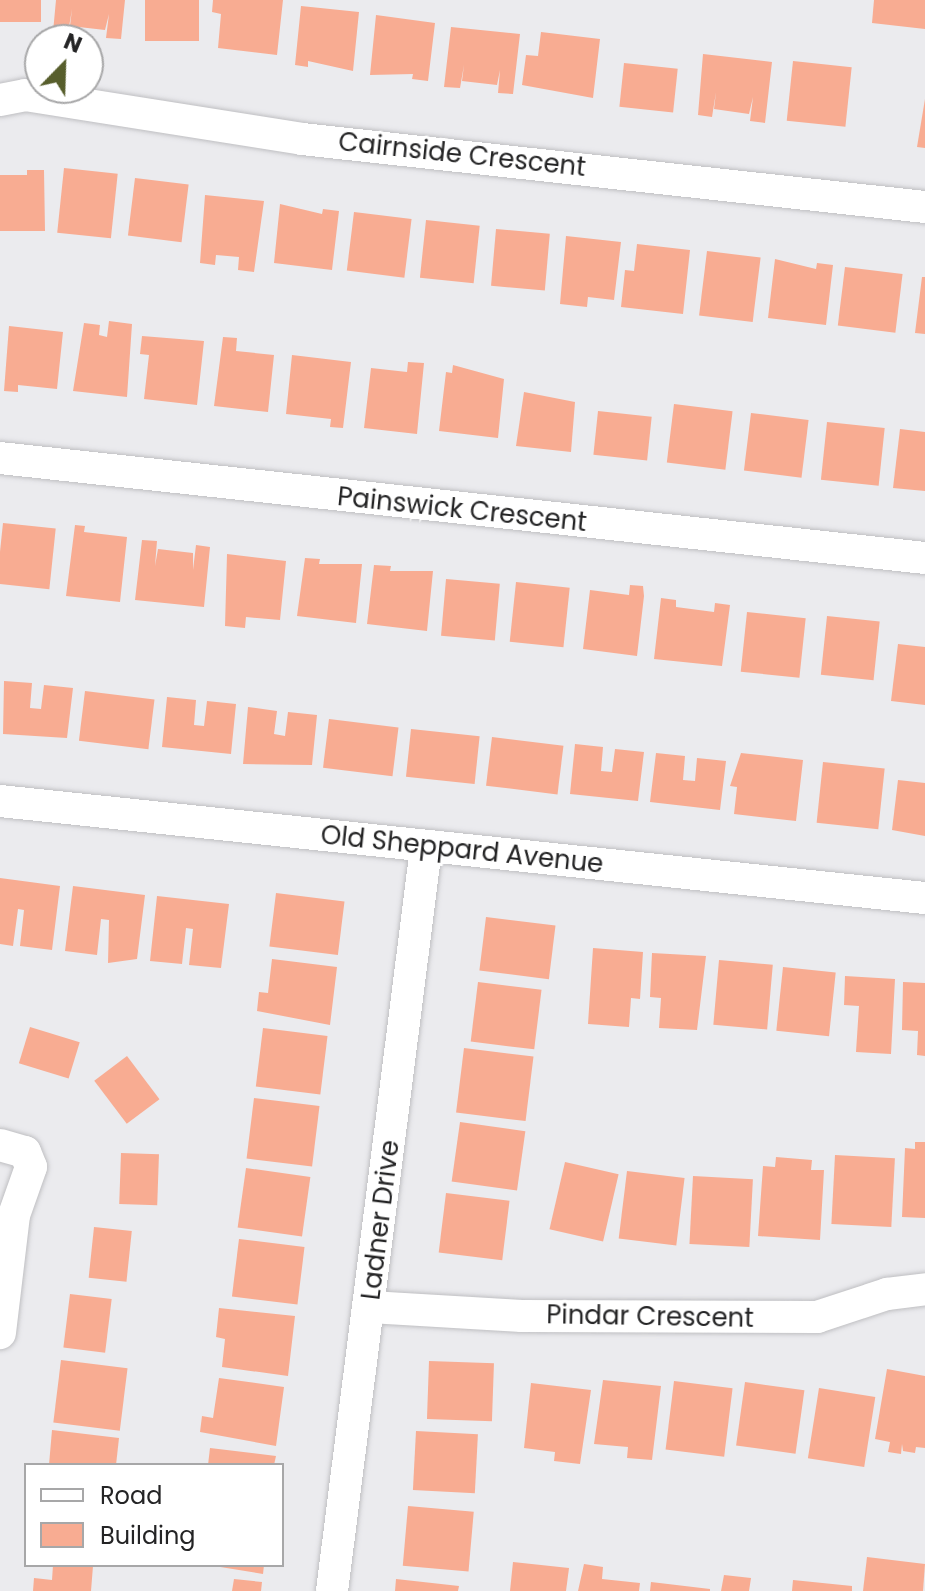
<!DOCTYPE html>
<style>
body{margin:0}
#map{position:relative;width:925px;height:1591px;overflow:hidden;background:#ebebee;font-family:Poppins,sans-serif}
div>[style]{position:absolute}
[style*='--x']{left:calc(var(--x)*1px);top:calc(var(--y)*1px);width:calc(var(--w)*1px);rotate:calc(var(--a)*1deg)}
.building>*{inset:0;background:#f8ac92;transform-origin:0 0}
.roads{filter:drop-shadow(0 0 2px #bfbfc2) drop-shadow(0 0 2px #bfbfc2)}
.minor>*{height:32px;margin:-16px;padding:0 16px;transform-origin:16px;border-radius:16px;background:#fff}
span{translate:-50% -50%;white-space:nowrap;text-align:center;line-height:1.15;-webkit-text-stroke:6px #fff;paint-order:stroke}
.street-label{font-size:26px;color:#242425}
.legend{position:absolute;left:24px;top:1463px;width:260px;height:104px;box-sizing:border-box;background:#fff;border:2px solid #a7a7a8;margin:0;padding:10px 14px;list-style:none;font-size:24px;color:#242425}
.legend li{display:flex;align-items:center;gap:16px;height:40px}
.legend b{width:40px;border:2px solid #a7a7a8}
.north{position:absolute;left:24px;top:24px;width:80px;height:80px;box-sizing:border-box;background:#fff;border:2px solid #a7a7a8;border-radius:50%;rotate:23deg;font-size:22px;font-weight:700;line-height:32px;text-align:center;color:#242425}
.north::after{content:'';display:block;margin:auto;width:28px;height:36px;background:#575e2c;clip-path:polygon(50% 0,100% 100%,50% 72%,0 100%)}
</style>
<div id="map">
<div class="building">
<i style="left:0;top:0;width:41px;height:22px"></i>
<i style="clip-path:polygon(56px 0,125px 0,121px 39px,106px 38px,109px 14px,105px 30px,70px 26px,72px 9px,68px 33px,53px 32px)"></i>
<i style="left:145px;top:0;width:54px;height:41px"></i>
<i style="clip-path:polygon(213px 0,283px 0,277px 55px,218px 48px,221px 14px,212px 12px)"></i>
<i style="clip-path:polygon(874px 0,925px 0,925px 29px,872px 23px)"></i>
<i style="clip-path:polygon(301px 6px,359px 12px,353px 71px,308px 61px,308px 67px,295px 65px)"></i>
<i style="clip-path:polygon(376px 15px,435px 23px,428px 81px,412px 79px,413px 74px,370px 75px)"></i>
<i style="clip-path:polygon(451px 27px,520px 34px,513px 94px,498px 93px,500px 70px,497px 85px,462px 81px,464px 65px,460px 88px,444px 87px)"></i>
<i style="clip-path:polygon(541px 32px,600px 39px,593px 98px,522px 85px,526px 55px,538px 56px)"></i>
<i style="clip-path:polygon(703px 54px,772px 62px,765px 123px,750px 121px,753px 97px,749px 114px,714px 109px,716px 92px,712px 117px,698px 115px)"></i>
<i style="left:793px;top:61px;width:59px;height:60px;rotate:6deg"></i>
<i style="left:624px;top:63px;width:54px;height:44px;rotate:6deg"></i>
<i style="clip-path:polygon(925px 99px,925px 148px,917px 147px)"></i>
<i style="left:64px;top:168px;width:54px;height:65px;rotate:6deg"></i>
<i style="clip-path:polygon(27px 170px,44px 170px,45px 231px,0 231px,0 175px,27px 175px)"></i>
<i style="left:135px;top:178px;width:54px;height:58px;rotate:7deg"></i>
<i style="clip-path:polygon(205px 195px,264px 201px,254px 272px,238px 270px,239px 257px,216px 255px,215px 265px,200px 263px)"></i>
<i style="clip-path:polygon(280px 204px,322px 214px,323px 209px,339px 211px,332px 270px,274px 263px)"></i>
<i style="left:354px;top:212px;width:58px;height:59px;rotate:7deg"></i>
<i style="left:426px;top:220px;width:54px;height:58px;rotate:6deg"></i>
<i style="left:496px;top:229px;width:54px;height:57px;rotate:5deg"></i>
<i style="clip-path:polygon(566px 236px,621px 242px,614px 300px,588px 297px,587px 307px,560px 304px)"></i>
<i style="clip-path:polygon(637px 244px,690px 250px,683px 314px,621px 307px,625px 270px,634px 271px)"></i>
<i style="left:707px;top:251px;width:54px;height:65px;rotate:7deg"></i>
<i style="clip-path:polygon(775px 259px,816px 269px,817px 263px,833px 265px,826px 325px,768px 318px)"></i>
<i style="left:845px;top:267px;width:58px;height:59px;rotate:7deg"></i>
<i style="clip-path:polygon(922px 277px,925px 277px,925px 334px,915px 333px)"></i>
<i style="clip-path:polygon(109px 321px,132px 324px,127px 397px,73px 391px,84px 323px,100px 325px,99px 335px,107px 337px)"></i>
<i style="clip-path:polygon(9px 326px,63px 332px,57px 389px,18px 385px,18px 392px,4px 391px)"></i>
<i style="clip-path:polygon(142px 336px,204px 341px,197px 405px,144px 399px,149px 355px,140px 354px)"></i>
<i style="clip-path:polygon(223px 337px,237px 338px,236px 351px,274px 355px,268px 412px,214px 406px)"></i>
<i style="clip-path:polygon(292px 355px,351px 362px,343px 428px,330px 427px,331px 419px,286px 414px)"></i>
<i style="clip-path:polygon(408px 362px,424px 363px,417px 434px,364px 428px,371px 368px,407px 372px)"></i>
<i style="clip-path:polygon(453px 365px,504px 379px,498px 438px,439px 431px,446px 372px,452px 373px)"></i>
<i style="clip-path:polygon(524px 392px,575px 402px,571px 452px,516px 446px)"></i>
<i style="left:674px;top:404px;width:59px;height:59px;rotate:7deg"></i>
<i style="left:598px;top:411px;width:54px;height:44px;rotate:6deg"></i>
<i style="left:751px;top:413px;width:58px;height:58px;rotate:7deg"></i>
<i style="left:827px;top:422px;width:58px;height:58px;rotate:6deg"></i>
<i style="clip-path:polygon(900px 429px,925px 432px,925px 491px,893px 488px)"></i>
<i style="left:3px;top:523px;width:53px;height:61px;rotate:6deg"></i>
<i style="clip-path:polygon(75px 525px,85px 526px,84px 532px,127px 537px,120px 602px,66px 596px)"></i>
<i style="clip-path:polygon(142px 540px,157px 541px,155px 566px,158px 549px,193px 553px,193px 570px,196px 545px,210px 547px,204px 607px,135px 600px)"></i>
<i style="clip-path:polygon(227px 554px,286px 561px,280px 620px,246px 617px,245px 628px,225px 626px)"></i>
<i style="clip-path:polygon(305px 558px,320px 559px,319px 564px,362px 564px,356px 623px,297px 616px)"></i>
<i style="clip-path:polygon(374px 565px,391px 566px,390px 571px,433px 571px,427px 631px,367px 624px)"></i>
<i style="left:446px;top:579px;width:54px;height:57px;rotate:5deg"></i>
<i style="left:516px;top:582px;width:54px;height:60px;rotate:6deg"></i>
<i style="clip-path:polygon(630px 585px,643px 586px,644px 596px,637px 656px,583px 649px,590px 590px,629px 595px)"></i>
<i style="clip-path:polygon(661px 598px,676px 600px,676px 607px,714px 612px,715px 603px,730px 605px,722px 666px,654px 659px)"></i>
<i style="left:747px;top:612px;width:59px;height:60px;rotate:6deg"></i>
<i style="left:827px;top:616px;width:53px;height:59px;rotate:6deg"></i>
<i style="clip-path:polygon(898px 644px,925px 647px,925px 705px,891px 701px)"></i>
<i style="clip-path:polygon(4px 681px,32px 683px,30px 708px,41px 709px,44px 685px,73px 688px,67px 738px,3px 734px)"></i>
<i style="left:85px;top:691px;width:70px;height:50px;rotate:7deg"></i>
<i style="clip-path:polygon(167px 697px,196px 700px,194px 725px,204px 726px,207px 701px,236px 704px,231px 754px,162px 747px)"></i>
<i style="clip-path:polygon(248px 707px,277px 711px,274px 734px,285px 736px,288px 712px,317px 715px,312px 765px,243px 764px)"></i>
<i style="left:329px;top:719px;width:70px;height:49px;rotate:7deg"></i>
<i style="left:411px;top:729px;width:69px;height:48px;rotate:6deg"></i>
<i style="left:492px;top:737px;width:72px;height:49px;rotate:7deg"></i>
<i style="clip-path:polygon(575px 744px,603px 747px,601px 771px,612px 772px,615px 749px,644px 752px,638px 801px,570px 794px)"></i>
<i style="clip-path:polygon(656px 753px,685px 756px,683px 780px,695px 781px,697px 758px,726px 761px,720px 810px,650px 802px)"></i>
<i style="clip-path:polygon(741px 753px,803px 760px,796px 821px,734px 814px,737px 787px,730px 786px)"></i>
<i style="left:823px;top:762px;width:62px;height:61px;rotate:6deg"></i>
<i style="clip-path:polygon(898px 780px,925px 783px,925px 836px,892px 830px)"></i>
<i style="clip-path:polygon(0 878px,60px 886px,52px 950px,20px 946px,24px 910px,18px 909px,13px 946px,0 944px)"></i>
<i style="clip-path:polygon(73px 886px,145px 895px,137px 959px,108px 963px,109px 920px,101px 919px,97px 955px,65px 951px)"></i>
<i style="left:276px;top:893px;width:69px;height:54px;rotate:7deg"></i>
<i style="clip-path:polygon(157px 896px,229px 904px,221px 968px,189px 965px,193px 929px,186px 928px,182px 964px,150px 961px)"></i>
<i style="left:486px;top:917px;width:70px;height:54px;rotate:7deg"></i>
<i style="clip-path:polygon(593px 948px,643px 952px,640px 999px,631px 998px,629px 1027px,588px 1024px)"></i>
<i style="clip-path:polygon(652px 953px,706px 956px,697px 1030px,659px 1028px,661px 998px,650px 997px)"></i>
<i style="clip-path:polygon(272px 959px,337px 967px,330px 1025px,257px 1011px,259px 992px,268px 993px)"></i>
<i style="left:719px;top:960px;width:54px;height:65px;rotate:5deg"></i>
<i style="left:783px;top:967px;width:53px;height:64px;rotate:6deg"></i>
<i style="clip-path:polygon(845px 976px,895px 979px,891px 1054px,856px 1052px,859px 1006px,844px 1005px)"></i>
<i style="left:478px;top:982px;width:64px;height:60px;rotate:7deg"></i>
<i style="clip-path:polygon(903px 982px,925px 983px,925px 1056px,917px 1055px,918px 1031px,902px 1030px)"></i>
<i style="left:30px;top:1027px;width:52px;height:38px;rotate:17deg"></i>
<i style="left:263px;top:1028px;width:65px;height:59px;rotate:7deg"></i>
<i style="left:464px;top:1048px;width:70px;height:65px;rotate:7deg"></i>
<i style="left:127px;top:1056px;width:54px;height:41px;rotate:53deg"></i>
<i style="left:254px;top:1098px;width:66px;height:61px;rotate:7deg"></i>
<i style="left:460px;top:1122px;width:66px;height:60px;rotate:8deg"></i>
<i style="clip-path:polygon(915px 1142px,925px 1142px,925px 1218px,902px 1217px,905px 1148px,915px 1149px)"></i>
<i style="left:121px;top:1153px;width:38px;height:51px;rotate:2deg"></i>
<i style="left:835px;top:1155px;width:60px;height:69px;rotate:3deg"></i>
<i style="clip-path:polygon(776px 1157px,812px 1160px,811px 1170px,824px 1170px,820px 1240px,758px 1236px,763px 1166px,775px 1167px)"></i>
<i style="left:565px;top:1162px;width:55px;height:69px;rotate:13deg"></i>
<i style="left:246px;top:1168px;width:65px;height:60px;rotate:8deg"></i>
<i style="left:627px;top:1171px;width:58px;height:68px;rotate:7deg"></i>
<i style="left:693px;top:1176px;width:60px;height:68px;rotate:3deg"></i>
<i style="left:446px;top:1193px;width:64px;height:60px;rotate:7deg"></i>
<i style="left:94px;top:1227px;width:38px;height:51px;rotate:6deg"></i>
<i style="left:239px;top:1239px;width:66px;height:58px;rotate:7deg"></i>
<i style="left:70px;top:1294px;width:42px;height:54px;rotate:7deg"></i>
<i style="clip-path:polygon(219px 1308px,295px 1316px,288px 1376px,222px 1367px,225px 1339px,216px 1337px)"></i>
<i style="left:61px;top:1360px;width:67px;height:63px;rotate:7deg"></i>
<i style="left:429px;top:1361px;width:65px;height:58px;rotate:2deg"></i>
<i style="clip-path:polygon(887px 1369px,925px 1376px,925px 1448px,916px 1447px,915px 1453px,903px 1451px,902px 1444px,901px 1454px,888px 1452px,890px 1442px,875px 1439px)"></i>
<i style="clip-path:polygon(219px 1378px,284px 1387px,276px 1446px,200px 1432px,202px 1416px,213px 1418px)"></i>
<i style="clip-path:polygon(603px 1380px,661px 1386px,652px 1460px,627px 1458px,628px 1447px,594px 1444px)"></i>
<i style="left:674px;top:1381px;width:59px;height:69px;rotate:7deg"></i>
<i style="left:745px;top:1382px;width:60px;height:64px;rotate:8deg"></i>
<i style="clip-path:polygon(531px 1383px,591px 1390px,580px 1464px,554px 1461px,555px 1452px,524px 1448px)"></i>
<i style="left:819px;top:1388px;width:57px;height:71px;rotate:9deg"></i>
<i style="clip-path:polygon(52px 1430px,119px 1438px,116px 1465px,49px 1465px)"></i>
<i style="left:416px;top:1431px;width:62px;height:59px;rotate:3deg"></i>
<i style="clip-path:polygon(210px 1448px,276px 1456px,274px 1465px,208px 1465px)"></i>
<i style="left:408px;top:1506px;width:66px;height:60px;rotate:5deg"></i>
<i style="clip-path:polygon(867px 1557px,925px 1564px,923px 1591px,863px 1591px)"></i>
<i style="clip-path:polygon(513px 1562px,569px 1568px,566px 1591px,510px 1591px)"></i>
<i style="clip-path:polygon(584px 1564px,603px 1567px,602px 1579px,640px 1583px,639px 1591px,578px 1591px)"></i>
<i style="clip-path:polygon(53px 1565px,93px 1566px,91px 1591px,33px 1591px,34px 1578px,52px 1580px)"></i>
<i style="clip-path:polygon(208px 1565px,264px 1565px,263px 1574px)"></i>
<i style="clip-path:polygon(724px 1575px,751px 1578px,749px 1591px,721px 1591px)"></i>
<i style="clip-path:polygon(234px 1579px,262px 1582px,261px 1591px,232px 1591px)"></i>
<i style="clip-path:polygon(396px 1579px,459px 1586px,458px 1591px,395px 1591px)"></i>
<i style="clip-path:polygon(793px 1580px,852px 1586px,852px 1591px,792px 1591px)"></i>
<i style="clip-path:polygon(651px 1582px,710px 1589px,710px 1591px,650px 1591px)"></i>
</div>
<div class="roads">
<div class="minor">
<i style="--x:0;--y:100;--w:25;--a:-11"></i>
<i style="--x:25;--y:95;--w:280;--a:9"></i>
<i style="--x:302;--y:139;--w:627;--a:6.23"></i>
<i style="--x:0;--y:458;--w:930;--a:6.17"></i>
<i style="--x:0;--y:801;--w:930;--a:5.99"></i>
<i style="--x:0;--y:1145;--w:26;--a:16"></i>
<i style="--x:25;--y:1152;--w:16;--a:68"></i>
<i style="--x:31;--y:1167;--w:51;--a:109.5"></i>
<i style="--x:14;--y:1215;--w:119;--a:96.8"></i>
<i style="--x:370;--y:1307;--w:152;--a:3.4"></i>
<i style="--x:522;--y:1316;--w:295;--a:0.2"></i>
<i style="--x:817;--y:1317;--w:74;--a:-18.2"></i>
<i style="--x:887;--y:1294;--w:38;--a:-7"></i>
<i style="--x:332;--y:1591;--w:749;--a:-82.79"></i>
</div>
</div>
<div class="street-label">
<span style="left:462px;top:155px;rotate:6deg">Cairnside Crescent</span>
<span style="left:462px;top:510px;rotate:6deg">Painswick Crescent</span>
<span style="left:462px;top:850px;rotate:6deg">Old Sheppard Avenue</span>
<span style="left:381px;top:1220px;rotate:-83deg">Ladner Drive</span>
<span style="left:650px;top:1317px;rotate:1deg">Pindar Crescent</span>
</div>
<ul class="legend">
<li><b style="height:10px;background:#fff"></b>Road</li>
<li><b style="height:22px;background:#f8ac92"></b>Building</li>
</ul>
<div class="north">N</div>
</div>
